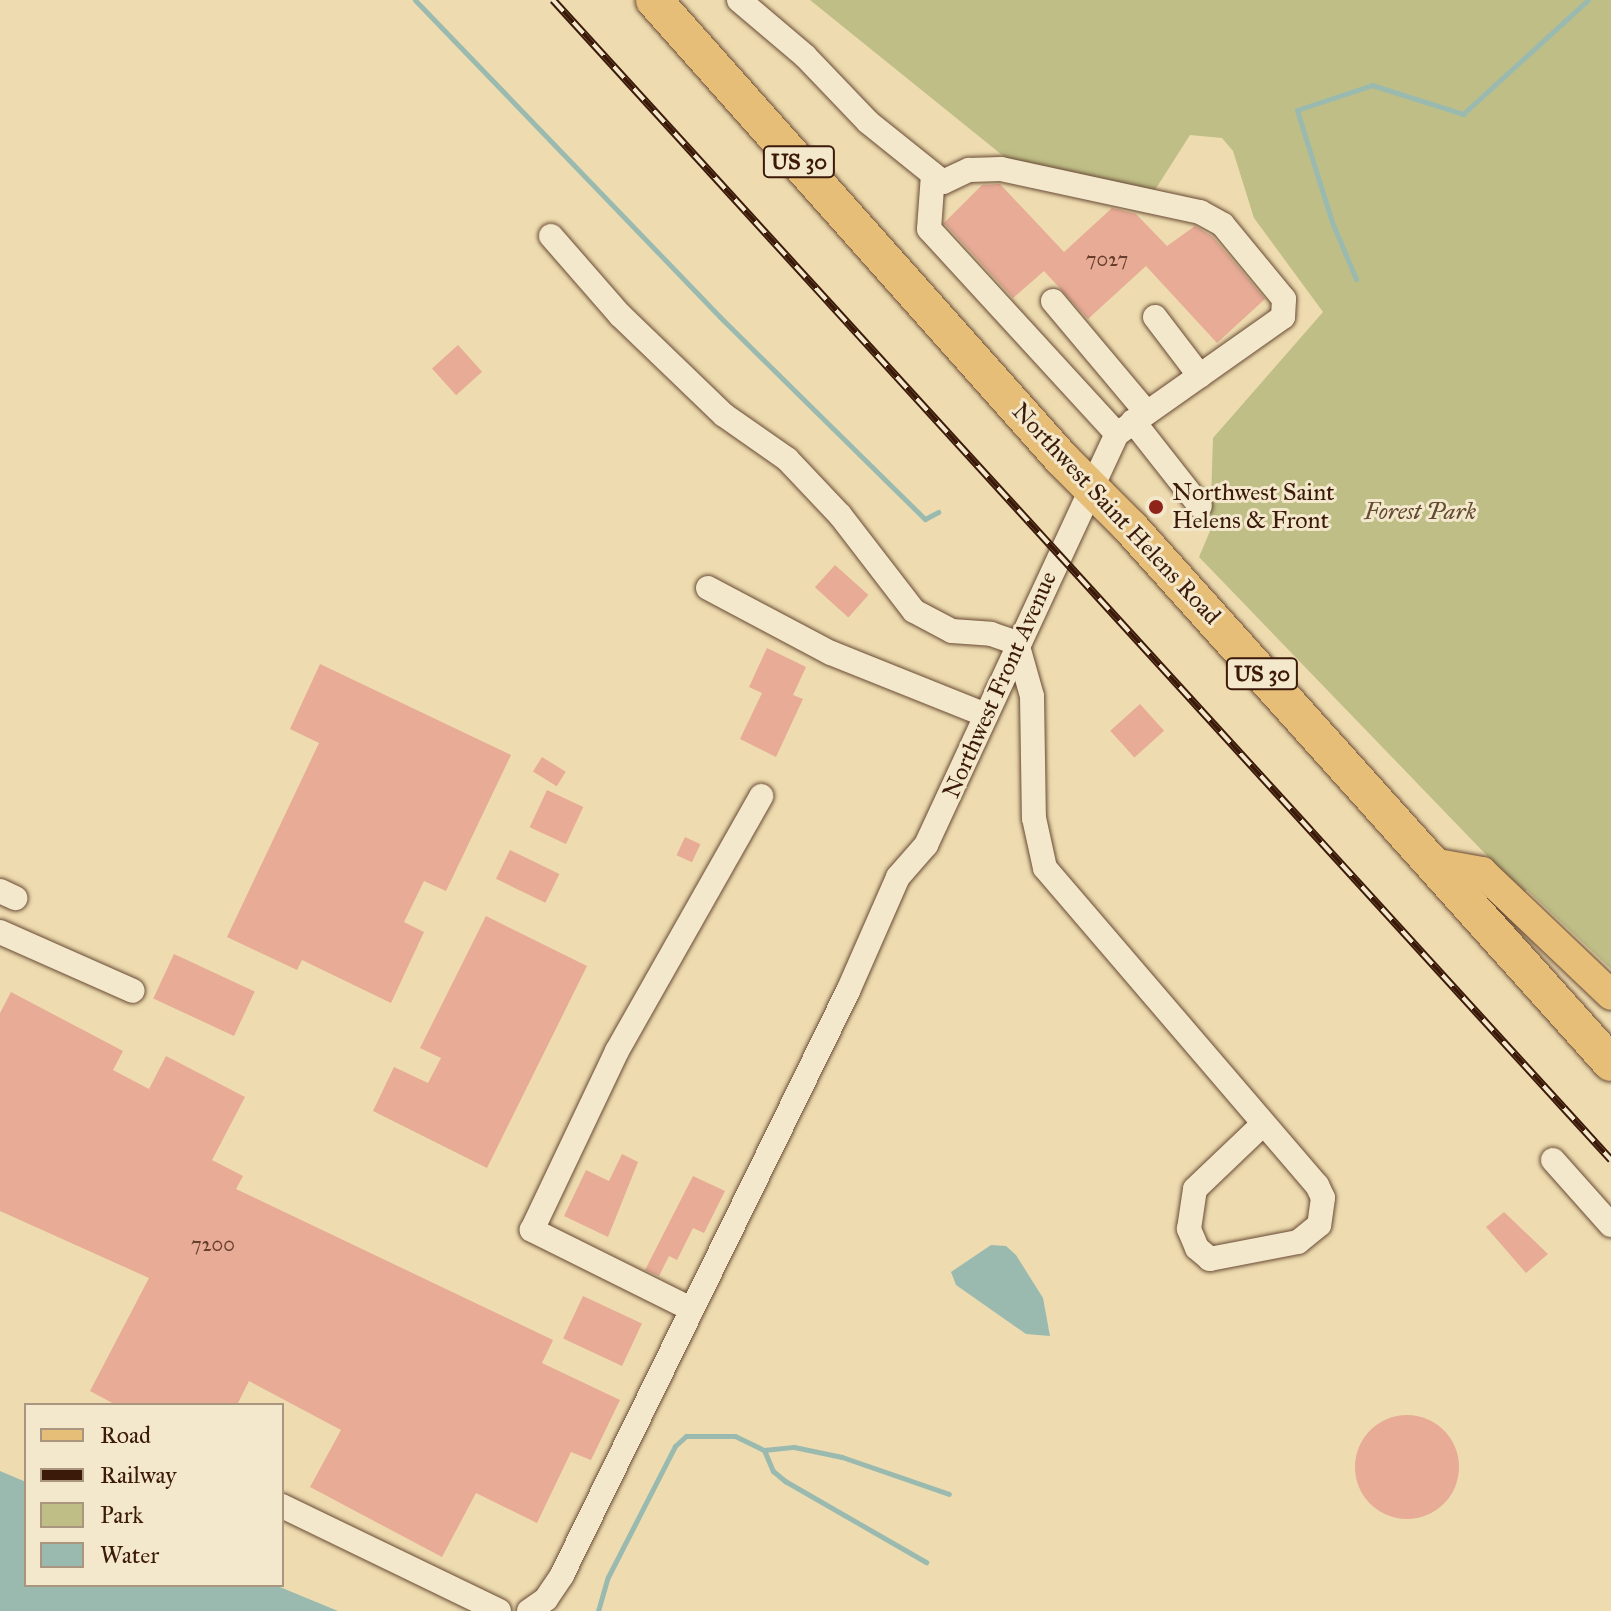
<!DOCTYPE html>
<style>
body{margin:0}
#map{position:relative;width:1611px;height:1611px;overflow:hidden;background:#eedcb0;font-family:"IM FELL Great Primer",serif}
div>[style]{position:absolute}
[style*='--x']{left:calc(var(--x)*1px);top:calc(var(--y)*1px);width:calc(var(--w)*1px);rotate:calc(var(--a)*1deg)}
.green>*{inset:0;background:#bfbe87}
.water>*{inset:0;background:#9abab0}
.stream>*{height:5px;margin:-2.5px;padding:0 2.5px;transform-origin:2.5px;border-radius:2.5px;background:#9abab0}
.building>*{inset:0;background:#e7ab96;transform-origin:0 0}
.round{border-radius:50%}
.roads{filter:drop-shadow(0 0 2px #684a34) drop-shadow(0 0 2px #684a34)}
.minor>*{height:24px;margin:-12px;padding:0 12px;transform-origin:12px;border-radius:12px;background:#f4e8cc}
.major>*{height:30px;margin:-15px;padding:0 15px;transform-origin:15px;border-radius:15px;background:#e7be78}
.highway>*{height:36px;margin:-18px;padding:0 18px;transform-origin:18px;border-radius:18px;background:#e7be78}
.rail>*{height:8px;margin-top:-4px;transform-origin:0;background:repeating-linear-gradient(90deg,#f4e8cc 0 15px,#3b1a0a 0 30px);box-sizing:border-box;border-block:2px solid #3b1a0a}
.dots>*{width:22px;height:22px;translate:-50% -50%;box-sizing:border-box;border:4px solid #f4e8cc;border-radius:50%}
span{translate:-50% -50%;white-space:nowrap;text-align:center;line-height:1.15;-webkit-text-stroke:6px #f4e8cc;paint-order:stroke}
.number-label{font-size:20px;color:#663e2d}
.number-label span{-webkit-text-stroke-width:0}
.shield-label span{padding:2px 6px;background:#f4e8cc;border:2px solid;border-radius:6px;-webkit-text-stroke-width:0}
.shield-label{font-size:22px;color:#3b1a0a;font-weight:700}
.poi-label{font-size:24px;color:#3b1a0a}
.left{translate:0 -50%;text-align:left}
.park-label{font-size:24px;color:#634b30;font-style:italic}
.street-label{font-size:24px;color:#3b1a0a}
.legend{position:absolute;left:24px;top:1403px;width:260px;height:184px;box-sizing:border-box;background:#f4e8cc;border:2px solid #aa967e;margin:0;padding:10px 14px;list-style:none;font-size:24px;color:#3b1a0a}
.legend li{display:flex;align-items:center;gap:16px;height:40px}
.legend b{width:40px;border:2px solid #aa967e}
</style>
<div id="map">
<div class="green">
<i style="clip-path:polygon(810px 0,1611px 0,1611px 969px,1527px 890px,1523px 893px,1199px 557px,1210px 531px,1213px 438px,1323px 312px,1254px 218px,1233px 151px,1222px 138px,1190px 135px,1155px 190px,1007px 159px)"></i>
</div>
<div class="water">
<i style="clip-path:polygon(991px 1245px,1006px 1246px,1016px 1255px,1043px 1298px,1050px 1336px,1026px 1334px,956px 1285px,951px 1272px)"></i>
<i style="clip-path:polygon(0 1471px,26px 1482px,26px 1585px,275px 1585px,338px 1611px,0 1611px)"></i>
</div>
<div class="stream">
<i style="--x:415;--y:0;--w:440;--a:46.1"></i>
<i style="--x:720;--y:317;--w:288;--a:44.6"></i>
<i style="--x:925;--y:519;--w:15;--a:-28"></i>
<i style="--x:1356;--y:279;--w:62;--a:-112.8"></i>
<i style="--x:1332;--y:222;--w:117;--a:-107.4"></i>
<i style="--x:1297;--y:110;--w:79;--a:-18.4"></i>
<i style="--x:1372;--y:85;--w:96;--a:17.7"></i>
<i style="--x:1463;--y:114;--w:169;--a:-42.4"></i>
<i style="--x:764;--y:1450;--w:23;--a:67"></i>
<i style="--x:773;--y:1471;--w:16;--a:40"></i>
<i style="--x:785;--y:1481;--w:163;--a:29.9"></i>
<i style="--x:598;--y:1611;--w:35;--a:-74"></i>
<i style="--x:608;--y:1577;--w:147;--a:-62.9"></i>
<i style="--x:675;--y:1446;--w:15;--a:-42"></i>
<i style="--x:686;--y:1436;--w:49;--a:0"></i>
<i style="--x:735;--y:1436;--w:32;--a:26"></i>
<i style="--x:764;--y:1450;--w:30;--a:-6"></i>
<i style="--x:794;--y:1447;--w:49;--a:11.8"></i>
<i style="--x:842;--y:1457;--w:113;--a:19.1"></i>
</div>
<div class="building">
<i style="clip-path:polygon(1000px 184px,1064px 252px,1112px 208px,1136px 214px,1167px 246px,1195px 226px,1213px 237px,1265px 299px,1217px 343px,1146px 266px,1088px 319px,1044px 271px,1013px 298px,944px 223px,982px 185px)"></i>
<i style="left:458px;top:345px;width:36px;height:35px;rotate:48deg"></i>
<i style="left:835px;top:565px;width:45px;height:30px;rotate:42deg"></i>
<i style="clip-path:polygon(767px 648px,806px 667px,793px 695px,803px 699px,776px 757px,740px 739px,762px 693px,749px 687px)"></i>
<i style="clip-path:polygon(320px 664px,511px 755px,446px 891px,424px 881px,404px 922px,424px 932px,391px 1003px,302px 960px,297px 970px,227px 937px,319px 743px,290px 729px)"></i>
<i style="left:1140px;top:704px;width:36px;height:40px;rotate:48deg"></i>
<i style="left:542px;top:757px;width:28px;height:17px;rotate:32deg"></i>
<i style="left:547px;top:790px;width:40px;height:41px;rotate:25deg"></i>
<i style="left:685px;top:837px;width:17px;height:20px;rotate:25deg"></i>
<i style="left:510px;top:850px;width:55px;height:32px;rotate:26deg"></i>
<i style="clip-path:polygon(486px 916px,587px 966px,487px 1168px,373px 1111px,394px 1067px,428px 1083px,441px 1058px,420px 1048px)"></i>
<i style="left:174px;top:954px;width:89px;height:49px;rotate:25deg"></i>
<i style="clip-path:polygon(11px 992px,123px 1051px,113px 1070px,149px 1089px,166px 1056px,245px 1097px,212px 1160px,243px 1176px,236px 1189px,553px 1340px,542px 1363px,620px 1400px,591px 1460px,571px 1452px,537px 1523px,476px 1493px,442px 1557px,310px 1487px,341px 1430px,249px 1381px,237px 1405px,116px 1405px,90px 1391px,149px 1278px,0 1211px,0 1013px)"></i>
<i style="clip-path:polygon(622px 1154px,638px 1162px,608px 1237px,564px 1216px,586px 1170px,609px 1181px)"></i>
<i style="clip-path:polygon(693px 1176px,725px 1191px,704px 1233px,693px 1228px,677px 1260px,669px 1256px,659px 1276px,645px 1270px)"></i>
<i style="clip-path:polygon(1504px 1212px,1548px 1254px,1526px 1273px,1486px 1227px)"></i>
<i style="left:583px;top:1296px;width:65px;height:47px;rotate:25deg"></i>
<i class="round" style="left:1355px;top:1415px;width:104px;height:104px"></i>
</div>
<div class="roads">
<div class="minor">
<i style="--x:739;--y:0;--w:87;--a:40.3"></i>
<i style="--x:805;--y:56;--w:91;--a:46.3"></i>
<i style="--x:868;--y:122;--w:96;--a:38.7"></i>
<i style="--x:943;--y:182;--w:29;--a:-25"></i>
<i style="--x:969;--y:170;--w:32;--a:-2"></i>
<i style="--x:1001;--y:169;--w:204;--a:12.2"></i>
<i style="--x:1200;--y:212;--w:26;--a:29"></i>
<i style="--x:1223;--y:225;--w:96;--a:50.5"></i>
<i style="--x:1284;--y:299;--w:18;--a:93"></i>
<i style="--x:1283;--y:317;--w:203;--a:144.8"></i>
<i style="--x:551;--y:236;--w:105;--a:48.9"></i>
<i style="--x:620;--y:315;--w:144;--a:43.9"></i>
<i style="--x:724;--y:415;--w:77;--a:34.9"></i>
<i style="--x:787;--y:459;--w:77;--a:46.6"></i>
<i style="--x:840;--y:515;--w:121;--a:52.4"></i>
<i style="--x:914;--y:611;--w:43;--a:27.8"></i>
<i style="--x:952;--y:631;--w:39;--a:4"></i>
<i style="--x:991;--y:634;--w:28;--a:19"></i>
<i style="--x:1017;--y:643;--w:55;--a:74.2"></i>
<i style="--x:1032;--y:696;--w:122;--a:89.1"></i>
<i style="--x:1034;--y:818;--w:51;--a:77.6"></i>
<i style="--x:1045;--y:868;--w:418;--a:49.4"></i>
<i style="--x:1317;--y:1185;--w:14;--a:65"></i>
<i style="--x:1323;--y:1198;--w:27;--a:98"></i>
<i style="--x:1319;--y:1225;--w:27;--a:141"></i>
<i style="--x:1298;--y:1242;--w:90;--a:169.1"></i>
<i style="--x:1210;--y:1259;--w:17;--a:-140"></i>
<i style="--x:1197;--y:1248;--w:21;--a:-113"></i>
<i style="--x:1189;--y:1229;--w:40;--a:-81.5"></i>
<i style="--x:1195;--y:1189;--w:94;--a:-43.7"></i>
<i style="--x:1053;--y:301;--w:145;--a:50"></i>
<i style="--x:1155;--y:317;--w:74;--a:52.7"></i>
<i style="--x:1133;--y:421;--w:108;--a:51.8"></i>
<i style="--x:708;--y:588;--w:139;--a:27.9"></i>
<i style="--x:831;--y:653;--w:167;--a:21.8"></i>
<i style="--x:0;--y:891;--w:17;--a:25"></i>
<i style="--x:0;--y:932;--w:145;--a:23.9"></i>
<i style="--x:1553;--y:1160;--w:87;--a:48.3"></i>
<i style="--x:691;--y:1309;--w:178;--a:-153.6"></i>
<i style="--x:532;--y:1230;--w:198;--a:-64.6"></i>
<i style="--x:617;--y:1051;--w:293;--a:-60.5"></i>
<i style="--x:282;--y:1506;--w:241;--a:25.8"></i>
<i style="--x:529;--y:1611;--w:21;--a:-35"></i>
<i style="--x:546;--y:1599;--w:29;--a:-56"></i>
<i style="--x:562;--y:1575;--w:650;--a:-63.91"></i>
<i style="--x:848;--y:991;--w:124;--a:-66.3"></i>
<i style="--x:898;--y:877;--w:43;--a:-48.8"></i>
<i style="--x:926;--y:845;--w:453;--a:-65.1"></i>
<i style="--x:1117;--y:434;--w:278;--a:-132.5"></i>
<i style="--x:929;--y:229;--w:54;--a:-85.8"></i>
</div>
<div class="major">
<i style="--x:1432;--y:863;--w:51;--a:10.2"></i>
<i style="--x:1482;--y:872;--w:178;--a:43.6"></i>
</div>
<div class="highway">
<i style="--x:654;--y:0;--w:614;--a:48.37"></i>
<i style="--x:1062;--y:459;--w:96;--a:45"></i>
<i style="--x:1130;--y:527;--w:720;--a:48.1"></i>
</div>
</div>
<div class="rail">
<i style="--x:553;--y:0;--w:1570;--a:47.63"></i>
</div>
<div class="dots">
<i style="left:1156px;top:507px;background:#8f2418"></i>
</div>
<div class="number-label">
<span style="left:1107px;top:259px">7027</span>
<span style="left:213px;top:1244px">7200</span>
</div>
<div class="shield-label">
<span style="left:799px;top:162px">US 30</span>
<span style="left:1262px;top:674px">US 30</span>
</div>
<div class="poi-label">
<span class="left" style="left:1172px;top:507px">Northwest Saint<br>Helens &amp; Front</span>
</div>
<div class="park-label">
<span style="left:1420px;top:512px">Forest Park</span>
</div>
<div class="street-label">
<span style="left:1116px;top:514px;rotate:47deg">Northwest Saint Helens Road</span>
<span style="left:1000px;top:685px;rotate:-66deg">Northwest Front Avenue</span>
</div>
<ul class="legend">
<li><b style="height:10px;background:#e7be78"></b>Road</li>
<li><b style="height:10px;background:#3b1a0a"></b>Railway</li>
<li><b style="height:22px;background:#bfbe87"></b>Park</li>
<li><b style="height:22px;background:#9abab0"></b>Water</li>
</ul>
</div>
